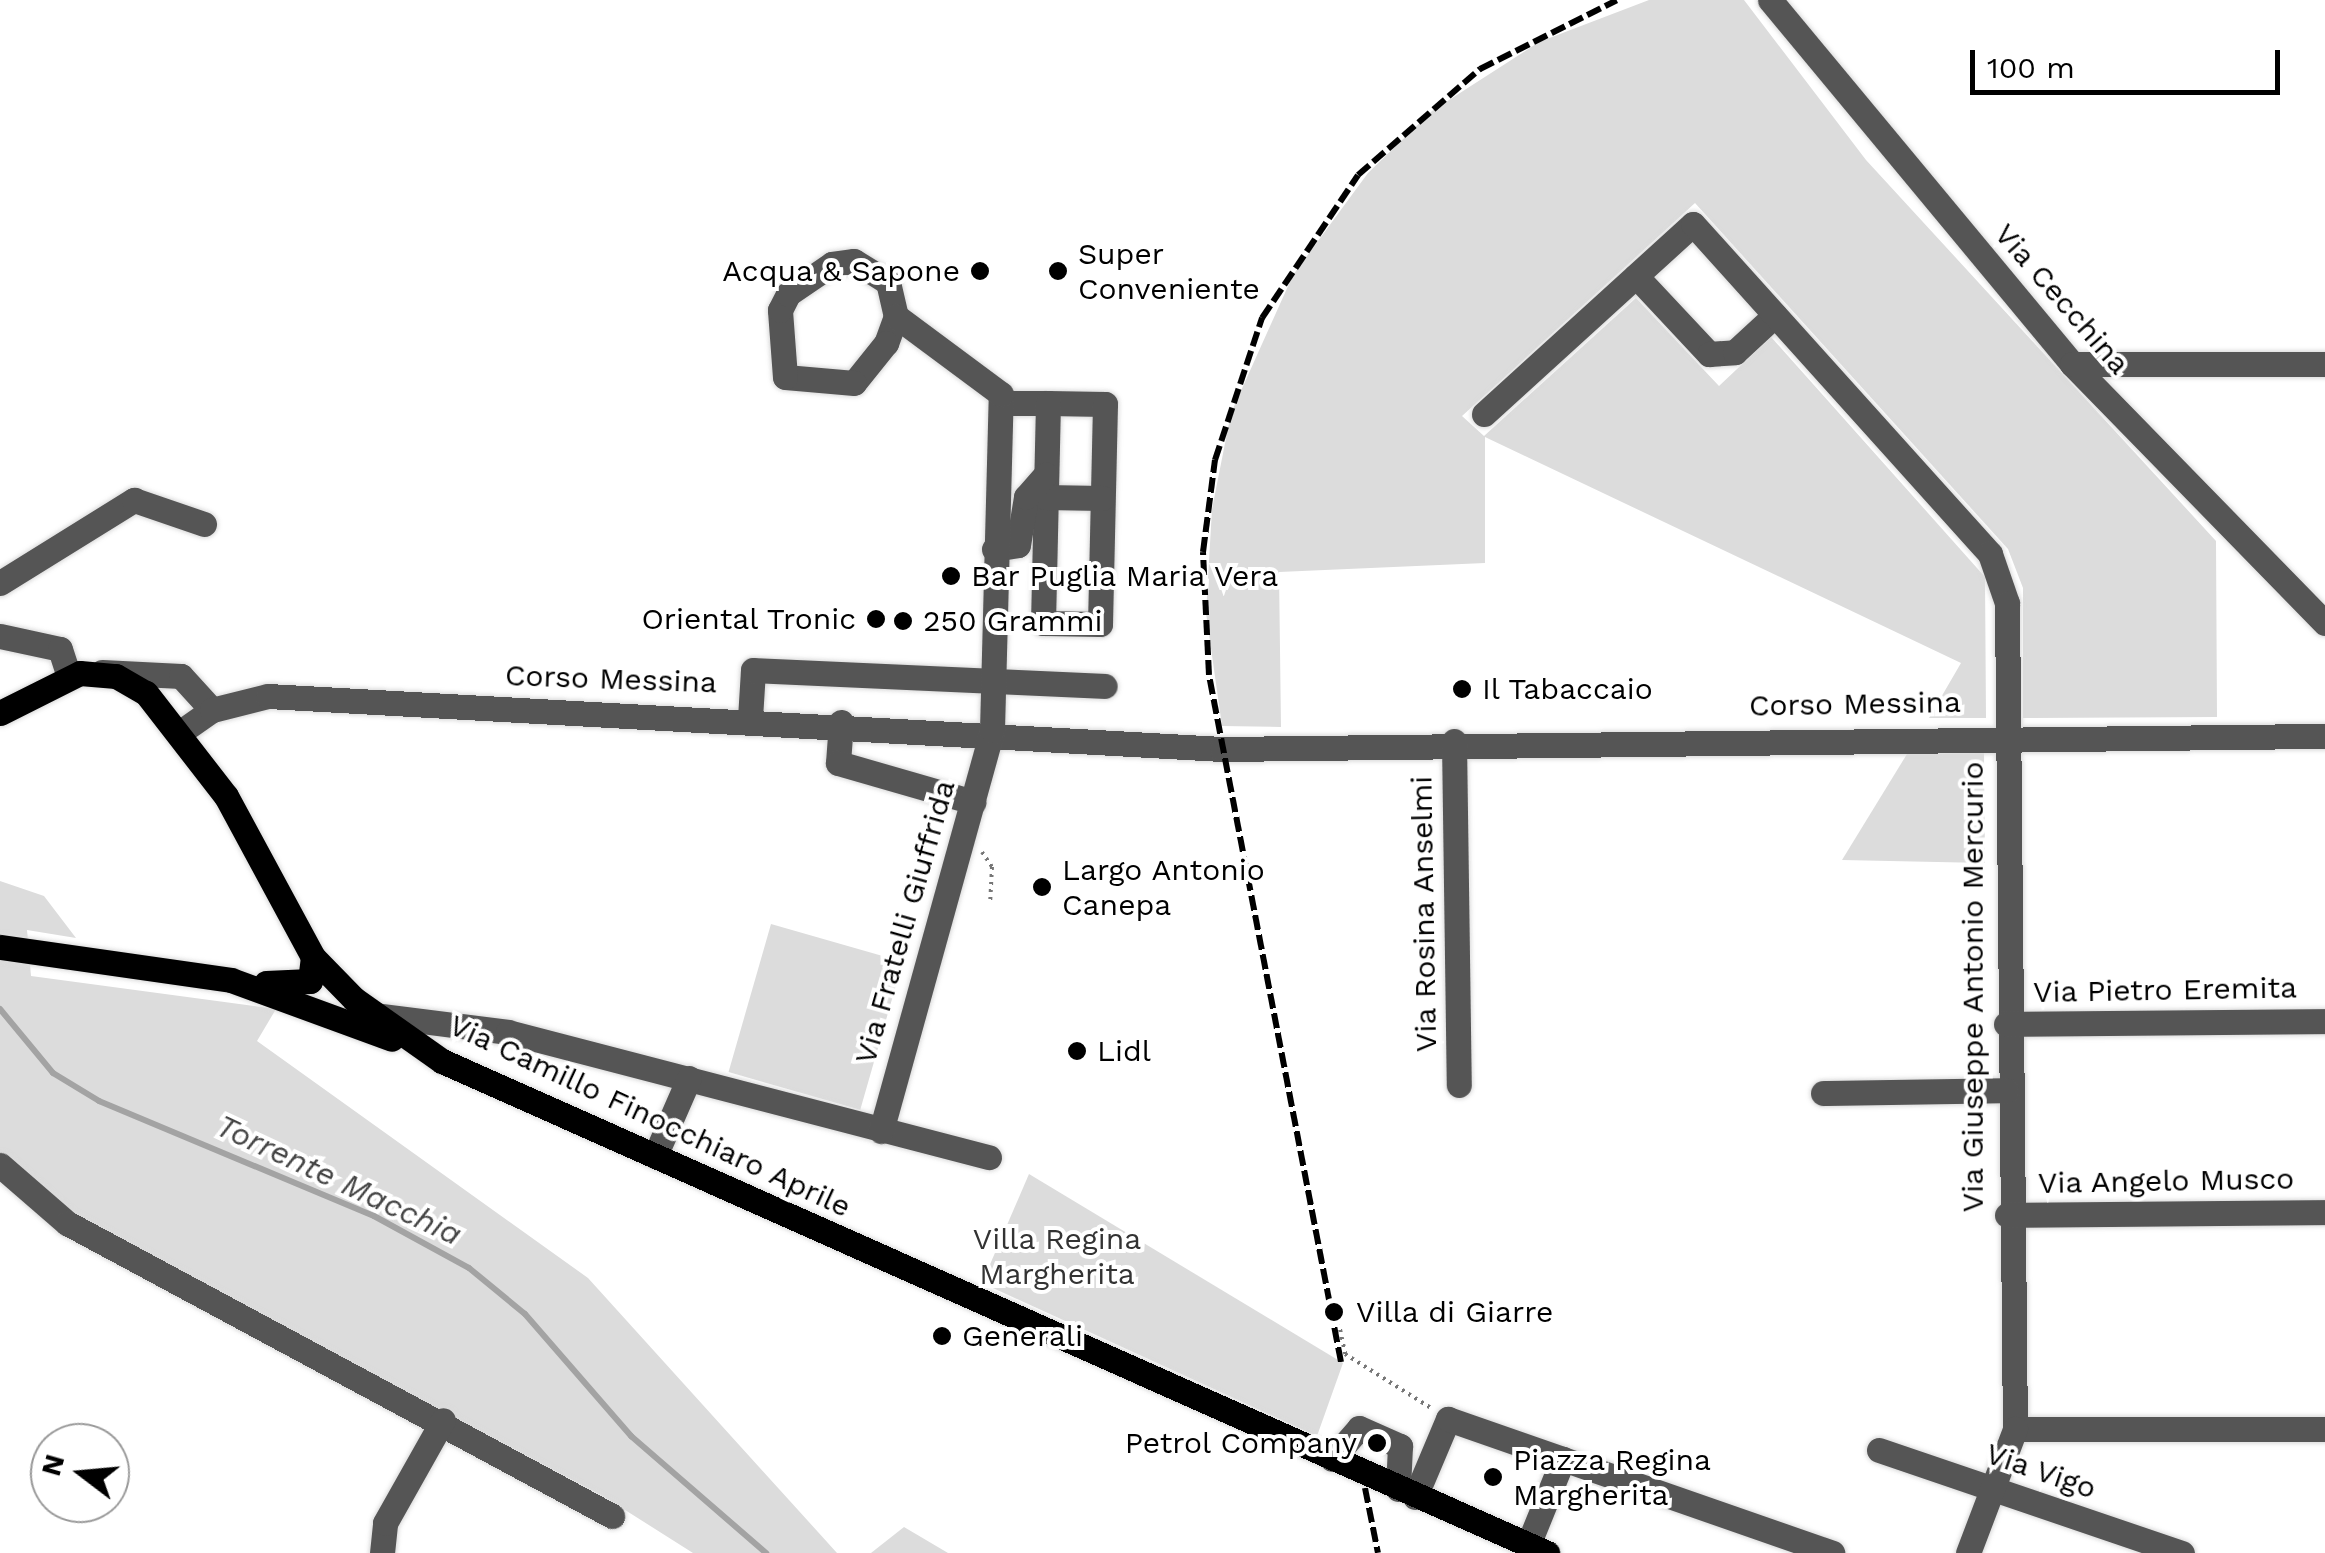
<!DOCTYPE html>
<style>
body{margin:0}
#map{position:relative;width:2325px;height:1553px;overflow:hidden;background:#fff;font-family:"Work Sans",sans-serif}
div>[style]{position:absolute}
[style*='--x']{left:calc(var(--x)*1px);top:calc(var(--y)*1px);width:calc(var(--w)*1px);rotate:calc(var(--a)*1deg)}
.green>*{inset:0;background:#dcdcdc;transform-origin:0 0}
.stream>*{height:6px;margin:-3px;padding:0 3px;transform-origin:3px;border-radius:3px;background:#a3a3a3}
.path>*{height:4px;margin-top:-2px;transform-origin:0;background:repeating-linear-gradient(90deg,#777 0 2.5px,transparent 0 7.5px)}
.roads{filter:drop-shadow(0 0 2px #dbdbdb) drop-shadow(0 0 2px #dbdbdb)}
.minor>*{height:25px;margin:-12.5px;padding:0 12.5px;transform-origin:12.5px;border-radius:12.5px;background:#555}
.major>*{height:25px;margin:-12.5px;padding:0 12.5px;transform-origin:12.5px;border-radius:12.5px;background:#000}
.rail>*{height:6px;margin-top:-3px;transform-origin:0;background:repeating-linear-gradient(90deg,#000 0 15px,transparent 0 20px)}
.dots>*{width:28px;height:28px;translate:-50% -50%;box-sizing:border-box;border:5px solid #fff;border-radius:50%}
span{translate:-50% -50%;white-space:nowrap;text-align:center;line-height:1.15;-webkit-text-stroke:8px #fff;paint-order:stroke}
.poi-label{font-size:30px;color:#000}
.left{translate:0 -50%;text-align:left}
.right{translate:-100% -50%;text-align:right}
.street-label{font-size:30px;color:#000}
.park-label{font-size:30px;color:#333}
.water-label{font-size:32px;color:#444;font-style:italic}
.north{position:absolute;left:30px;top:1423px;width:100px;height:100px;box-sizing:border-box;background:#fff;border:2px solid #999;border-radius:50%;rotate:286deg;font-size:28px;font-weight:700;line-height:40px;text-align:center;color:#000}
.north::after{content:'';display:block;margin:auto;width:35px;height:45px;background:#000;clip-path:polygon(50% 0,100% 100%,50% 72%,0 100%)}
.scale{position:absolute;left:1970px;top:50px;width:310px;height:45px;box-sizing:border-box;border:5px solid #000;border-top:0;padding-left:12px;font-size:30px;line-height:35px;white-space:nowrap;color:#000;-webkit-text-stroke:8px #fff;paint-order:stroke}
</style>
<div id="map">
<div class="green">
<i style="clip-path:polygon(1649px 0,1744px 0,1866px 160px,2216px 541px,2217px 717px,2023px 718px,2023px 588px,2008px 549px,1695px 203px,1462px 416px,1484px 436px,1636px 298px,1719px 386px,1771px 337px,1985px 577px,1986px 718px,1929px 718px,1961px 663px,1485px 437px,1485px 563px,1279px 572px,1281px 727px,1222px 726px,1206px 613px,1212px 509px,1231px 413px,1293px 275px,1368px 173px,1432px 111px,1539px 42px)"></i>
<i style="clip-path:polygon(1984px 753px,1985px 863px,1842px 860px,1907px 754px)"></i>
<i style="clip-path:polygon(0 881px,44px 896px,76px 938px,27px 930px,31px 976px,276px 1009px,257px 1041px,588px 1278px,837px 1553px,693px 1553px,603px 1496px,50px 1203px,0 1154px)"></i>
<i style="left:771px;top:924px;width:137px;height:154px;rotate:16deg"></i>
<i style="clip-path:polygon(1029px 1174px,1343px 1363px,1317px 1436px,982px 1283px)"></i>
<i style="clip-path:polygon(904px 1527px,948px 1553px,871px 1553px)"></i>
</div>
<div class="stream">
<i style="--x:0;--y:1009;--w:83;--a:50.4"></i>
<i style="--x:53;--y:1073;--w:54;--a:31.3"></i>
<i style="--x:99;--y:1101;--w:298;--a:22.7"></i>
<i style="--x:374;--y:1216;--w:108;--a:28.7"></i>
<i style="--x:469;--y:1268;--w:72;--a:39.4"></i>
<i style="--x:525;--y:1314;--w:162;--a:49"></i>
<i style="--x:631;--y:1436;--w:179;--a:40.9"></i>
</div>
<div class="path">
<i style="--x:982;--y:852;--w:18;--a:56"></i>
<i style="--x:992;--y:867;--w:36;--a:93"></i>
<i style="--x:1337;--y:1315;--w:40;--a:78"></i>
<i style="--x:1345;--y:1354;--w:102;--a:32.1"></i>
</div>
<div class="roads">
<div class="minor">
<i style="--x:1770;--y:0;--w:473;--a:50.3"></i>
<i style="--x:2072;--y:364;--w:362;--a:45.7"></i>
<i style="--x:854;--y:261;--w:40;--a:32"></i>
<i style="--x:888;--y:282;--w:35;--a:77"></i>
<i style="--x:896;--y:316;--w:29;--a:110"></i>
<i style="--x:886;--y:343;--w:51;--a:128.7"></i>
<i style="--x:854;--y:383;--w:69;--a:-175"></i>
<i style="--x:785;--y:377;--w:67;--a:-94.3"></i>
<i style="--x:780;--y:310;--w:18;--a:-63"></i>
<i style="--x:788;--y:294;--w:53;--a:-34.3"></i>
<i style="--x:832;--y:264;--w:22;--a:-8"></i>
<i style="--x:1636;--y:276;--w:107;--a:46.9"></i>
<i style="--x:1709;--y:354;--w:26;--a:-4"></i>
<i style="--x:1735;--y:352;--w:54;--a:-42.8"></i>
<i style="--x:2072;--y:364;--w:253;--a:0"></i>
<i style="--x:1001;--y:403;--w:47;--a:0"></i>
<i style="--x:1048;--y:403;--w:57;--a:1"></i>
<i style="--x:1105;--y:404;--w:220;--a:91.3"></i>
<i style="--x:1100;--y:624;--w:57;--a:-179"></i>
<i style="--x:1043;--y:623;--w:220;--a:-88.7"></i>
<i style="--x:1484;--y:414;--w:282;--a:-42.3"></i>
<i style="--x:1693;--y:224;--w:444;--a:48"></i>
<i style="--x:1990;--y:554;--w:52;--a:70.9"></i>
<i style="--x:2007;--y:603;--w:826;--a:89.45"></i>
<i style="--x:1045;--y:497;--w:57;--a:1"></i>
<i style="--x:994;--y:549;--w:24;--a:-9"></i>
<i style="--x:1018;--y:545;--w:49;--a:-80.5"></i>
<i style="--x:1026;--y:497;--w:30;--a:-49"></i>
<i style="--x:0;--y:583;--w:158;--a:-31.8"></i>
<i style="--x:134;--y:500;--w:74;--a:18.9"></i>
<i style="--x:0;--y:636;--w:61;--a:12.2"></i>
<i style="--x:60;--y:649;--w:28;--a:72"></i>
<i style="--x:102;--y:672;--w:79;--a:2.9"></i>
<i style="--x:181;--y:676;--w:46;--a:47.6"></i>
<i style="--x:750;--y:718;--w:48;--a:-86.4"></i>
<i style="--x:753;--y:670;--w:352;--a:2.6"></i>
<i style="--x:841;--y:722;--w:41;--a:94.2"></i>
<i style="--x:838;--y:763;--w:141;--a:16.1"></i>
<i style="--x:182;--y:731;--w:37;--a:-35"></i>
<i style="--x:212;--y:710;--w:58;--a:-14"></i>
<i style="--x:268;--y:696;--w:955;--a:3.18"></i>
<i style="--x:1222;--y:749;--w:1103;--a:-0.68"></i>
<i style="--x:1454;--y:741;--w:344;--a:89.2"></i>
<i style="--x:374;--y:1015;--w:135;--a:7.2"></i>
<i style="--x:508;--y:1032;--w:497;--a:14.6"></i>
<i style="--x:2006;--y:1024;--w:319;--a:-0.5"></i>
<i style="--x:1823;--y:1093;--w:183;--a:-0.9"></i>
<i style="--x:881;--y:1131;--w:416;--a:-74.5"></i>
<i style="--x:992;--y:730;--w:336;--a:-88.5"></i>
<i style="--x:1001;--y:394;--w:131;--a:-143.4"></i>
<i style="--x:655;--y:1156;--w:85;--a:-66.4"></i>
<i style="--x:0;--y:1165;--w:89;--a:40.9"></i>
<i style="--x:67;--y:1223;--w:619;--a:28.26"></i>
<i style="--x:2007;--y:1215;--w:318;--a:-0.5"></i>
<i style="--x:2015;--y:1429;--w:310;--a:0"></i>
<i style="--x:1879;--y:1450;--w:320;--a:18.8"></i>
<i style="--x:1332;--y:1459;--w:41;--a:-48.9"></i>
<i style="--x:1359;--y:1428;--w:45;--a:23.7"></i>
<i style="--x:1400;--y:1446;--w:43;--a:92.7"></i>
<i style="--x:1415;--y:1497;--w:85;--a:-67.1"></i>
<i style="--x:1448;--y:1419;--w:407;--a:19.2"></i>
<i style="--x:1528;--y:1545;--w:93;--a:-67.9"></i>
<i style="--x:382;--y:1553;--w:30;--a:-84"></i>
<i style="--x:385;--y:1523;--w:118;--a:-60.6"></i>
<i style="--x:1968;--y:1553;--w:133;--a:-69.2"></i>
</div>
<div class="major">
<i style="--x:0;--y:713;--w:89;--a:-26.6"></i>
<i style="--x:80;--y:673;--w:36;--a:5"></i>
<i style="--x:116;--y:676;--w:34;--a:30"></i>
<i style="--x:146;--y:693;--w:130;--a:52.2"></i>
<i style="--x:226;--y:796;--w:183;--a:61.6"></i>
<i style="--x:313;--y:957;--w:59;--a:45.7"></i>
<i style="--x:354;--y:999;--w:108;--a:35.2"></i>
<i style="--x:442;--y:1061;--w:1210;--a:24"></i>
<i style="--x:0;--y:947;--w:233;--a:8.1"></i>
<i style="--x:231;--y:980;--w:171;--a:20.1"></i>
<i style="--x:266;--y:983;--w:44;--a:-2.6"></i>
<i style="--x:310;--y:981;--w:24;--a:-83"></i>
</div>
</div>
<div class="rail">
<i style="--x:1341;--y:1362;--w:700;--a:-100.88"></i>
<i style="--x:1209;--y:675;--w:123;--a:-92.8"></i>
<i style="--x:1203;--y:552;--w:93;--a:-82.6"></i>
<i style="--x:1215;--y:460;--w:150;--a:-71.7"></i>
<i style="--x:1262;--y:318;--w:172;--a:-56.1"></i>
<i style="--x:1358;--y:175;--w:162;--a:-41"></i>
<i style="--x:1480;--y:69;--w:153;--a:-26.7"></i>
<i style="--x:1365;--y:1488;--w:66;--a:78.7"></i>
</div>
<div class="dots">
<i style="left:980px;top:271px;background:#000"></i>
<i style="left:1058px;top:271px;background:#000"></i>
<i style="left:951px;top:576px;background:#000"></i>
<i style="left:876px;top:619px;background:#000"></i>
<i style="left:903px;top:621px;background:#000"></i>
<i style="left:1462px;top:689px;background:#000"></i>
<i style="left:1042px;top:887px;background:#000"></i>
<i style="left:1077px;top:1051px;background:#000"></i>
<i style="left:1334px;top:1312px;background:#000"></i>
<i style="left:942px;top:1336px;background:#000"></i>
<i style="left:1377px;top:1443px;background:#000"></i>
<i style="left:1493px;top:1477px;background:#000"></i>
</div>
<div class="poi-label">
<span class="left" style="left:1078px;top:271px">Super<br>Conveniente</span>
<span class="right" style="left:960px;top:271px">Acqua &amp; Sapone</span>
<span class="left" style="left:971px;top:576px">Bar Puglia Maria Vera</span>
<span class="right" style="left:856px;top:619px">Oriental Tronic</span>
<span class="left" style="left:923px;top:621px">250 Grammi</span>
<span class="left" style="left:1482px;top:689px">Il Tabaccaio</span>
<span class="left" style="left:1062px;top:887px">Largo Antonio<br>Canepa</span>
<span class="left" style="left:1097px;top:1051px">Lidl</span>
<span class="left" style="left:1356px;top:1312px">Villa di Giarre</span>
<span class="left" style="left:962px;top:1336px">Generali</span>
<span class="right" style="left:1357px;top:1443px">Petrol Company</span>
<span class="left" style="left:1513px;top:1477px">Piazza Regina<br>Margherita</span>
</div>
<div class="street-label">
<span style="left:2062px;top:299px;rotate:49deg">Via Cecchina</span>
<span style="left:611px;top:679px;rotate:2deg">Corso Messina</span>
<span style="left:1855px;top:704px;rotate:-1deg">Corso Messina</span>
<span style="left:1424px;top:914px;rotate:-91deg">Via Rosina Anselmi</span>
<span style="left:905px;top:922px;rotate:-74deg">Via Fratelli Giuffrida</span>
<span style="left:1973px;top:987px;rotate:-90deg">Via Giuseppe Antonio Mercurio</span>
<span style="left:2165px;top:990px;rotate:-1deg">Via Pietro Eremita</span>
<span style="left:650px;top:1116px;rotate:25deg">Via Camillo Finocchiaro Aprile</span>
<span style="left:2166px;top:1181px;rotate:-1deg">Via Angelo Musco</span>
<span style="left:2041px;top:1471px;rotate:19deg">Via Vigo</span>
</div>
<div class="park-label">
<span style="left:1057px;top:1256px">Villa Regina<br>Margherita</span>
</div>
<div class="water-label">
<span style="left:339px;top:1180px;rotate:25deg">Torrente Macchia</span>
</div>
<div class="north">N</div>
<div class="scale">100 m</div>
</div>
